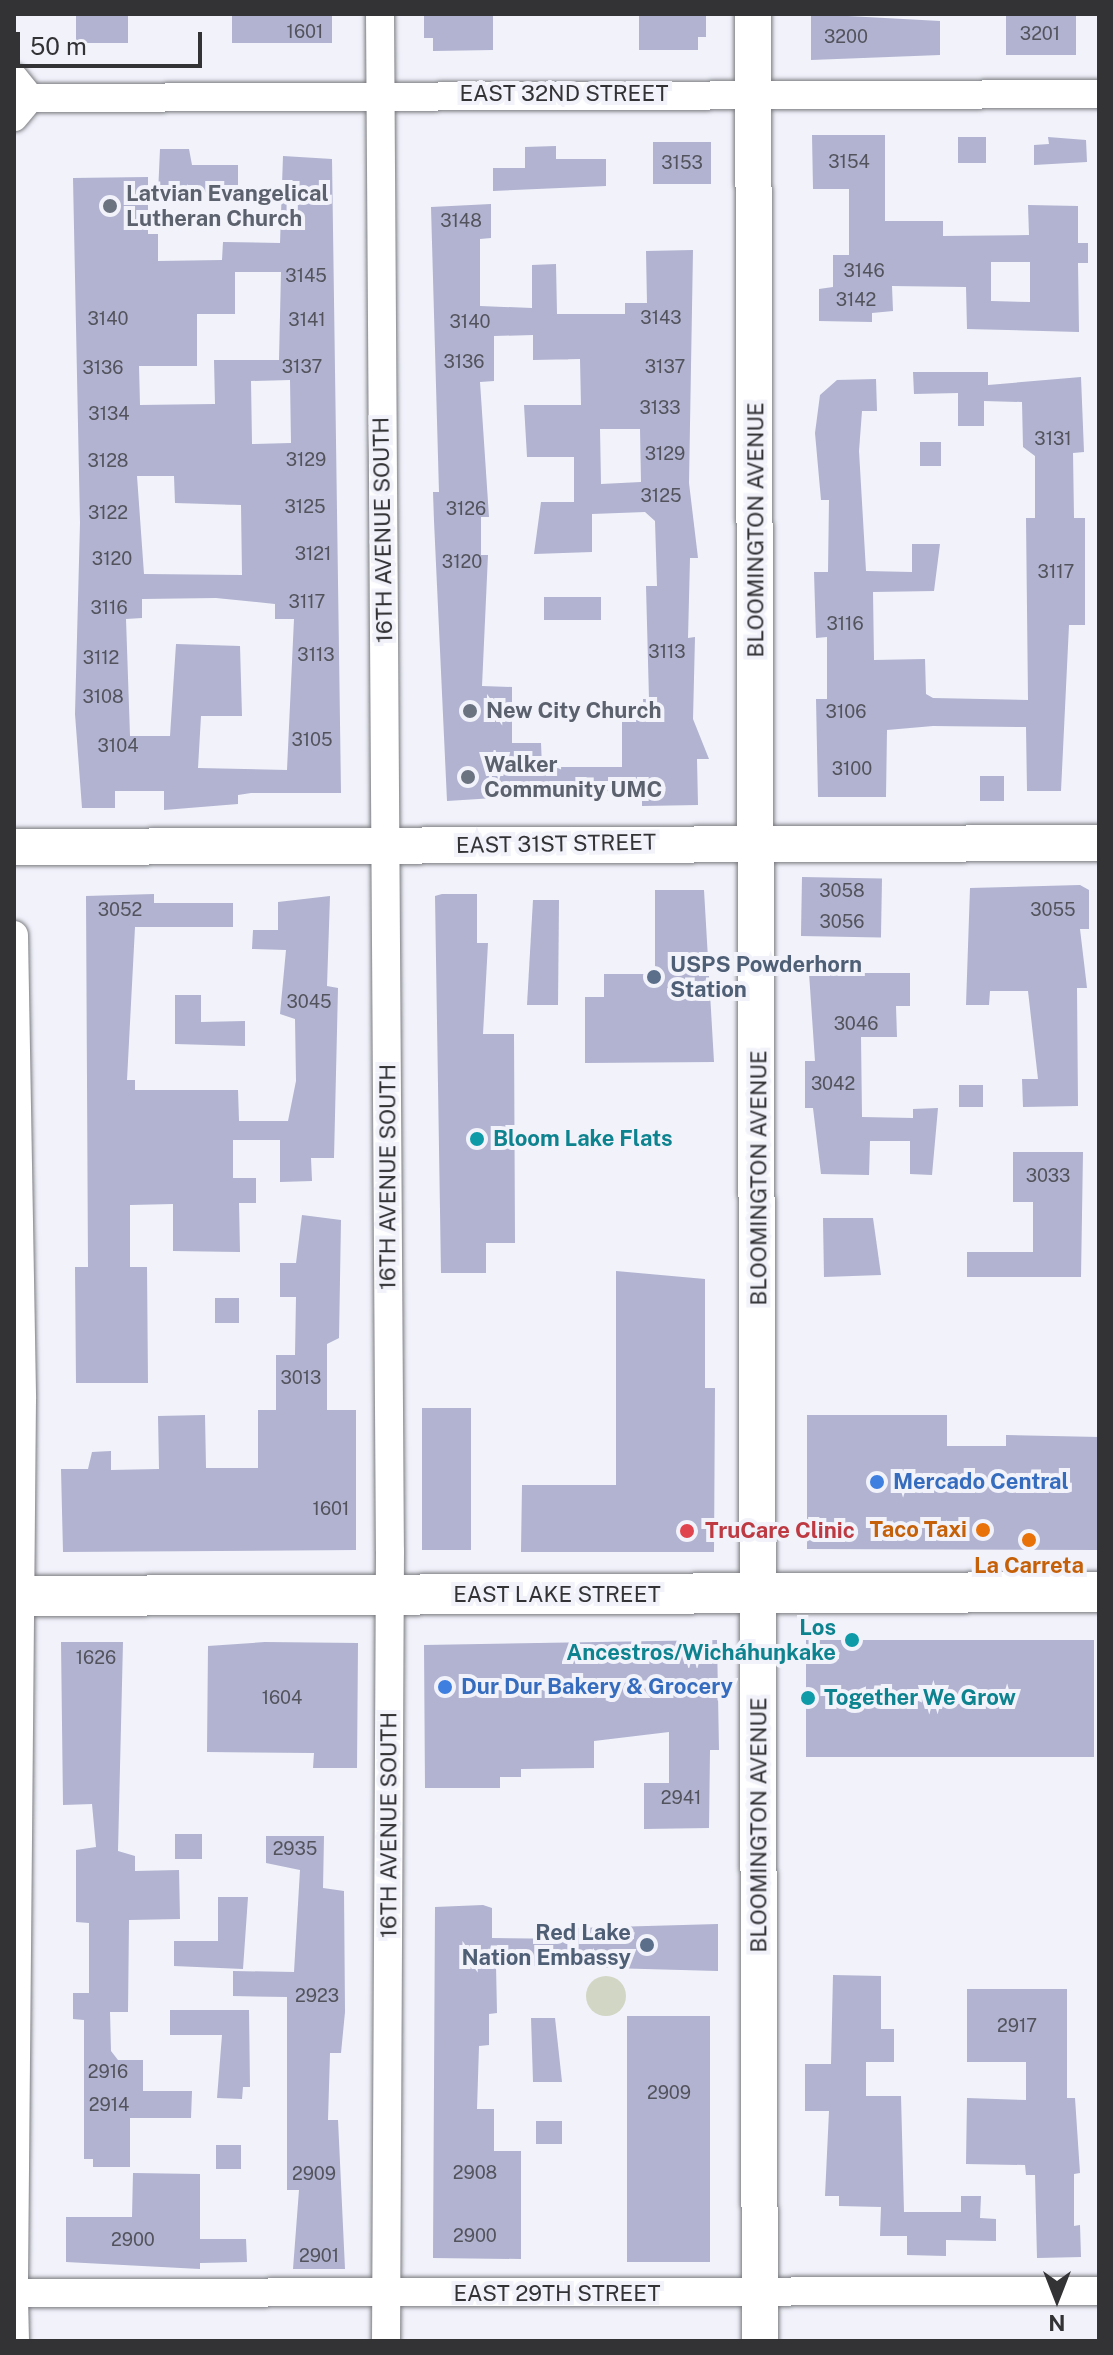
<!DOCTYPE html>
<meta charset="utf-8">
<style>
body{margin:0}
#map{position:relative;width:1113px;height:2355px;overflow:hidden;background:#f1f2fa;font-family:"Public Sans",sans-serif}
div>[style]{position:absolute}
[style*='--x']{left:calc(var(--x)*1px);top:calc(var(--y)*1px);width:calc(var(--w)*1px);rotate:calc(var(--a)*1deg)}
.green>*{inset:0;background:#d2d6c4}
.round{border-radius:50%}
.building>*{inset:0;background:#b1b3d0;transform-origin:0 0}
.roads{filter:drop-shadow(0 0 2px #7a7b81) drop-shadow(0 0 2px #7a7b81)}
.minor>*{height:28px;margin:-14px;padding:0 14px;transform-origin:14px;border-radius:14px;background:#fff}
.tertiary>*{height:36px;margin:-18px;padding:0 18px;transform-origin:18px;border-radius:18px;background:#fff}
.secondary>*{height:40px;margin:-20px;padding:0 20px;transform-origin:20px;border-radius:20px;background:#fff}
.dots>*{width:22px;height:22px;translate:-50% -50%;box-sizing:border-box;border:4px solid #f1f2fa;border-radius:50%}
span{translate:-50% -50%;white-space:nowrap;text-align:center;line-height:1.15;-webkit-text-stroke:8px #f1f2fa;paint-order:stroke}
.number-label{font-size:18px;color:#52535c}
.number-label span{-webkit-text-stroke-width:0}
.street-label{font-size:22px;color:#333336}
.worship-label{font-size:22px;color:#5b616d;font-weight:700}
.left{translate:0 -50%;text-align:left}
.service-label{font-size:22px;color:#4e5e75;font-weight:700}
.right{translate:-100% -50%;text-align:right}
.culture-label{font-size:22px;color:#0d838f;font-weight:700}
.shop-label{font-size:22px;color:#366cbe;font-weight:700}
.food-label{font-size:22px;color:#c56008;font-weight:700}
.health-label{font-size:22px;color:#be3a42;font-weight:700}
.frame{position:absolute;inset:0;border:16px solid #333336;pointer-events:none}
.north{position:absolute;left:1017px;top:2259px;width:80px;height:80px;-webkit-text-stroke:6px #f1f2fa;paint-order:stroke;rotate:180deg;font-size:22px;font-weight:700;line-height:32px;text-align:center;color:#333336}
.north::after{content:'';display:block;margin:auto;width:28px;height:36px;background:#333336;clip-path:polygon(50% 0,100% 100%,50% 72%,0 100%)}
.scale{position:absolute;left:16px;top:32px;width:186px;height:36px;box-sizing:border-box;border:4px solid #333336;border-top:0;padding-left:10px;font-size:24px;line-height:28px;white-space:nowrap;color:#333336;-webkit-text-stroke:6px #f1f2fa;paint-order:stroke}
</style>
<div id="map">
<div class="green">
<i class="round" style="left:586px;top:1976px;width:40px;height:40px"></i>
</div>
<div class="building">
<i style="left:76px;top:14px;width:52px;height:29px"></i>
<i style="left:232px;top:14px;width:100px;height:29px"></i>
<i style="clip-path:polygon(432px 14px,493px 14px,493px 50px,433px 51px,433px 38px,424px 38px,424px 16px)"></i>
<i style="clip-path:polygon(639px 14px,706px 14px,706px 37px,698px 37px,698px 50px,639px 50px)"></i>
<i style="clip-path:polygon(811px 14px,940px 21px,940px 55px,811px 60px)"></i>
<i style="left:1006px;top:14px;width:70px;height:41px"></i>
<i style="clip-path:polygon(evenodd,812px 135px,885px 135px,885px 221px,943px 221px,943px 236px,1029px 235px,1028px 205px,1078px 206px,1078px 243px,1088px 243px,1088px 263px,1078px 263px,1079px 332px,967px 329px,966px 287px,892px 286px,893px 311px,872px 313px,872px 322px,819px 321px,819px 289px,833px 287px,833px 255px,849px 255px,849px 189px,813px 189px,812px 135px,991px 262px,1030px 262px,1030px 302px,991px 301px,991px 262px)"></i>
<i style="left:958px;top:137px;width:28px;height:26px"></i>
<i style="clip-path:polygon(1048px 137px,1086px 140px,1087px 162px,1034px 165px,1034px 145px,1049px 144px)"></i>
<i style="left:711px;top:142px;width:42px;height:58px;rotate:90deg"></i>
<i style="clip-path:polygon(556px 146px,556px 159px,606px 159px,606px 186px,493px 191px,493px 168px,525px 168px,525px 147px)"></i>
<i style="clip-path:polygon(160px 149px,189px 149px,192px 165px,238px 165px,238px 191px,158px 194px)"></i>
<i style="clip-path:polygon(evenodd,283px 156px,332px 159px,341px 793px,251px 793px,238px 795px,238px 804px,164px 810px,164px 791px,115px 791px,115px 808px,82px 808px,75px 714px,80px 523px,73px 178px,148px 177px,148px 234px,158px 234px,158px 261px,222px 260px,223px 242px,280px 243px,283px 156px,235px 272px,281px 272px,279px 360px,214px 360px,215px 404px,140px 405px,139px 366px,197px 366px,197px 314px,235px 314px,235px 272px,283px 156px,290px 380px,291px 443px,252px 444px,251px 381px,290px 380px,283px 156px,137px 476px,174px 476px,175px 503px,241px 505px,242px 575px,144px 574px,137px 476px,283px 156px,216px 598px,275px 604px,275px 619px,294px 619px,287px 770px,198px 768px,201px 716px,242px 716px,240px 646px,176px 644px,170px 736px,130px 736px,126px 619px,142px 618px,142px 599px,216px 598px)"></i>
<i style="clip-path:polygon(evenodd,491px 204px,491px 238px,480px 239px,480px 306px,532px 308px,532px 265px,556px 264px,557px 314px,625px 314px,625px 303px,647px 303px,646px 251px,693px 250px,689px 483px,698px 558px,690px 558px,688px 638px,695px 637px,693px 719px,709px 759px,697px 759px,698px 805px,642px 806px,642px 789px,447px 801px,434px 521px,433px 492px,439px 492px,431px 207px,491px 204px,533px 335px,533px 360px,580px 359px,581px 405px,524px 405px,527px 457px,574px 457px,574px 502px,541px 502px,534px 554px,592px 552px,592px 514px,645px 512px,655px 521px,657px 586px,646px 586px,649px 699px,643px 699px,644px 720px,622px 720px,622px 767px,542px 767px,541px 743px,512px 743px,512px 687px,482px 686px,488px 555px,481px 555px,481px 517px,489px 517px,480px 382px,494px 381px,494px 336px,533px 335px,491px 204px,600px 429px,640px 429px,641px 482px,601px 484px,600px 429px)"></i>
<i style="clip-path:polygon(913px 372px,988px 372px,988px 385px,1081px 377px,1084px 452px,1073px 453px,1074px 518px,1085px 518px,1085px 625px,1069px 625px,1061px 791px,1027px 791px,1026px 727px,933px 726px,887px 730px,886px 797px,818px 797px,816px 699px,827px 699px,827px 637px,816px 638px,814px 572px,828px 572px,829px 500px,821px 500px,815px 433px,820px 395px,837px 380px,876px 379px,877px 411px,862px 411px,859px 451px,866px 571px,912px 572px,912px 544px,940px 544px,934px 591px,873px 592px,874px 660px,925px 659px,926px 694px,933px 698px,1028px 700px,1026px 518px,1035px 518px,1035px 456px,1023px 447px,1022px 402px,984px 401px,984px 426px,958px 426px,958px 393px,914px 394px)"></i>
<i style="left:920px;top:442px;width:21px;height:24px"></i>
<i style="left:601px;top:597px;width:23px;height:57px;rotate:90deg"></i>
<i style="left:980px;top:776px;width:24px;height:25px"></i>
<i style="left:802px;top:877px;width:80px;height:59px;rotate:1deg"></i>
<i style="clip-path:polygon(1080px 885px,1089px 890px,1089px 929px,1080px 929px,1087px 988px,1077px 988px,1078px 1106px,1023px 1107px,1022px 1079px,1038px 1079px,1028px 991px,990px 991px,989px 1005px,966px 1005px,970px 888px)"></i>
<i style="clip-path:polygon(655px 890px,704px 890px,714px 1062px,585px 1063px,585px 997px,604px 997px,604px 974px,655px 974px)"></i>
<i style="clip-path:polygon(154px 894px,154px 903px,233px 903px,233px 927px,135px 927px,127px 1080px,135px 1080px,135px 1090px,238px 1090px,239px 1121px,288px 1121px,296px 1081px,295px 1019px,280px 1014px,286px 950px,252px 949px,253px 930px,278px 930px,278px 902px,330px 896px,327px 986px,338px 988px,334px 1158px,311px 1158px,312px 1181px,280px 1182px,280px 1140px,233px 1140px,233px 1178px,256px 1178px,256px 1203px,239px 1203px,240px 1252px,173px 1251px,173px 1204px,130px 1205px,130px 1267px,147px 1267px,148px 1383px,76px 1383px,75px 1267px,88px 1267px,86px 896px)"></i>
<i style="clip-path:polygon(442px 894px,477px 894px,477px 943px,488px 943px,483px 1034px,514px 1034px,515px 1243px,486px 1243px,486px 1273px,441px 1273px,435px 896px)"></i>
<i style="clip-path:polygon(533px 900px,559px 900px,558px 1005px,527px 1005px)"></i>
<i style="clip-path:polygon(809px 973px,910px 973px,910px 1006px,896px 1006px,897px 1037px,861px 1037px,862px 1117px,913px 1118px,913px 1109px,938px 1108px,932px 1175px,910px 1174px,910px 1141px,870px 1141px,869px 1175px,821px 1174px,813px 1108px,805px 1108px,805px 1061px,815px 1061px)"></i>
<i style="clip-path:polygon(175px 995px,201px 995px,201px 1022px,245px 1021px,245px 1046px,175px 1044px)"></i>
<i style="left:959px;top:1085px;width:24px;height:22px"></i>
<i style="clip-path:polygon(1013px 1152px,1083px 1152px,1081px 1277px,967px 1277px,967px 1252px,1033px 1252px,1033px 1202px,1013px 1202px)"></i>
<i style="clip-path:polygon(302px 1215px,341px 1220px,339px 1338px,327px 1344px,327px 1410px,356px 1410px,356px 1550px,63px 1552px,61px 1469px,88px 1469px,92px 1452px,111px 1451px,111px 1470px,159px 1469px,158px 1416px,205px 1415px,206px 1468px,258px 1468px,258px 1410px,276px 1410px,276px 1355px,295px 1355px,296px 1297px,280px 1297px,280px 1263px,296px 1263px)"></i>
<i style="clip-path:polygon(823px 1218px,873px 1218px,881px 1275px,824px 1277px)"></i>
<i style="clip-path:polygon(616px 1271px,705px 1279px,705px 1388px,715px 1388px,714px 1552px,521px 1552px,522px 1485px,616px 1485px)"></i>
<i style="left:215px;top:1298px;width:24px;height:25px"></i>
<i style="left:422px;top:1408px;width:49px;height:142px"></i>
<i style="clip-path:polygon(807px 1415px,947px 1415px,947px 1446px,1006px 1446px,1006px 1435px,1099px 1437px,1099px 1550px,807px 1549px)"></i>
<i style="clip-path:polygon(717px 1640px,719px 1750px,710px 1750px,709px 1828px,644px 1829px,644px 1783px,669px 1783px,669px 1732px,594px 1741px,594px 1768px,521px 1769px,521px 1777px,500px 1777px,500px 1788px,425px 1788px,424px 1645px)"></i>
<i style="left:806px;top:1640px;width:288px;height:117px"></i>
<i style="clip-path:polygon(61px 1642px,123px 1642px,118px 1851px,135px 1856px,135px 1871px,179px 1870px,180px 1919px,129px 1920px,128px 2012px,110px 2012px,111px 2051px,118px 2060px,143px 2060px,143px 2091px,192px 2091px,191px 2118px,130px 2118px,130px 2167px,93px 2167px,93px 2159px,84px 2159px,84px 2020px,73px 2019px,73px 1993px,89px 1993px,89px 1923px,76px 1922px,76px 1850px,96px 1847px,92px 1804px,63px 1805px)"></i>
<i style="clip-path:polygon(265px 1642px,358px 1643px,357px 1768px,313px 1768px,314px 1753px,207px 1752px,208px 1646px)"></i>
<i style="left:175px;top:1834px;width:27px;height:25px"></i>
<i style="clip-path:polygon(266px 1836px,324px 1836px,323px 1888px,344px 1891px,345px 2012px,341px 2053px,330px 2053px,328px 2120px,338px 2120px,345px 2269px,293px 2269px,299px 2190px,287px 2190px,287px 1997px,233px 1996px,233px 1971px,294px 1972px,300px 1870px,266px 1863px)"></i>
<i style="clip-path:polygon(218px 1897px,248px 1897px,243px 1969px,174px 1966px,174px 1941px,218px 1941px)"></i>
<i style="clip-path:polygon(483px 1905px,492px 1908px,492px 1938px,577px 1939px,577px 1928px,718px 1924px,718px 1971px,496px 1965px,497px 2013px,489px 2014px,489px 2045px,479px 2046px,477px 2109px,494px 2109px,494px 2151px,521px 2151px,521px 2259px,433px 2258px,435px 1907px)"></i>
<i style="clip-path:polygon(833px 1975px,881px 1976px,881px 2029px,894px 2029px,894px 2062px,866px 2062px,866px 2096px,901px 2096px,904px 2212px,961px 2212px,961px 2196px,981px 2196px,980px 2218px,996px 2219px,996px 2241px,946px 2240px,946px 2256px,907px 2255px,907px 2236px,880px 2236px,881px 2207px,839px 2206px,839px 2196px,825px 2196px,829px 2111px,805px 2111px,805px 2064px,831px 2064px)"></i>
<i style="clip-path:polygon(967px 1989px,1067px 1989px,1067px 2098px,1075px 2098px,1080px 2173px,1074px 2174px,1074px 2226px,1080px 2225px,1081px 2257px,1037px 2258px,1035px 2175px,1026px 2175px,1025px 2165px,966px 2164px,967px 2098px,1026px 2100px,1026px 2062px,967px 2062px)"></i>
<i style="clip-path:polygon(170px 2010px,249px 2010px,250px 2087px,243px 2087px,242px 2099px,217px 2098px,222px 2035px,170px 2035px)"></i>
<i style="left:627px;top:2016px;width:83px;height:246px"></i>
<i style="clip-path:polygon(531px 2018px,555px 2018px,562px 2082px,533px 2082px)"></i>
<i style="left:536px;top:2121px;width:26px;height:23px"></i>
<i style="left:241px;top:2145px;width:24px;height:25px;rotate:90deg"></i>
<i style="clip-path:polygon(133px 2173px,200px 2174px,200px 2239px,246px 2239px,247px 2262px,200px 2263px,200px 2269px,66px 2262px,66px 2217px,132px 2217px)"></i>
</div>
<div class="roads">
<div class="minor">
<i style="--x:380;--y:14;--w:1537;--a:89.63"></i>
<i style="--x:390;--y:1551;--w:790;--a:90.29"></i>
<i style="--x:14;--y:78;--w:26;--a:51"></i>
<i style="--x:30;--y:98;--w:25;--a:130"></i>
<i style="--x:30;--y:98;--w:1069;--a:-0.21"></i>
<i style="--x:14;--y:935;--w:464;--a:89"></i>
<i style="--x:22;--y:1399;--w:884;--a:90.52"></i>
<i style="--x:14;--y:2293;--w:1085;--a:-0.11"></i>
<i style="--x:14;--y:2299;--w:42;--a:88.6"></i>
</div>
<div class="tertiary">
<i style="--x:753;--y:14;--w:2327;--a:89.83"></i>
<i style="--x:14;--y:847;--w:1085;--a:-0.21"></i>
</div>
<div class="secondary">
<i style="--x:14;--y:1596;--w:1085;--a:-0.21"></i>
</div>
</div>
<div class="dots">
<i style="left:110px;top:206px;background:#6b7280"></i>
<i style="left:470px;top:711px;background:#6b7280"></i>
<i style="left:468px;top:777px;background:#6b7280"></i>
<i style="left:654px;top:977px;background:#5c6f8a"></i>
<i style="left:477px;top:1139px;background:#0f9aa8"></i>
<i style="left:877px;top:1482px;background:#3f7fe0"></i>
<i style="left:983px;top:1530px;background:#e8710a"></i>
<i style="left:687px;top:1531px;background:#e0444e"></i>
<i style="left:1029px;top:1540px;background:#e8710a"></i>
<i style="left:852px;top:1640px;background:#0f9aa8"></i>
<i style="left:445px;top:1687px;background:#3f7fe0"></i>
<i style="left:808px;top:1698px;background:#0f9aa8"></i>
<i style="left:647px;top:1945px;background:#5c6f8a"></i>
</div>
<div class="number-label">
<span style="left:305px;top:32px">1601</span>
<span style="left:1040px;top:34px">3201</span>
<span style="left:846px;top:37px">3200</span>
<span style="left:849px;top:162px">3154</span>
<span style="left:682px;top:163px">3153</span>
<span style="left:461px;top:221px">3148</span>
<span style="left:864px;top:271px">3146</span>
<span style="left:306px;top:276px">3145</span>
<span style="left:856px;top:300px">3142</span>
<span style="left:661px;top:318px">3143</span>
<span style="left:108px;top:319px">3140</span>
<span style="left:307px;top:320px">3141</span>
<span style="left:470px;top:322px">3140</span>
<span style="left:464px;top:362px">3136</span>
<span style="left:302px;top:367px">3137</span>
<span style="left:665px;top:367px">3137</span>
<span style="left:103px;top:368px">3136</span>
<span style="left:660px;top:408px">3133</span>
<span style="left:109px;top:414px">3134</span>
<span style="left:1053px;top:439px">3131</span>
<span style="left:665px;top:454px">3129</span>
<span style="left:306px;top:460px">3129</span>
<span style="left:108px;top:461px">3128</span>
<span style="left:661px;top:496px">3125</span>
<span style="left:305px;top:507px">3125</span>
<span style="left:466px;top:509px">3126</span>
<span style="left:108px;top:513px">3122</span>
<span style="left:313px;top:554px">3121</span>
<span style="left:112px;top:559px">3120</span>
<span style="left:462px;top:562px">3120</span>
<span style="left:1056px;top:572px">3117</span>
<span style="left:307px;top:602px">3117</span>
<span style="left:109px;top:608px">3116</span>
<span style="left:845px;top:624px">3116</span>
<span style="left:667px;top:652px">3113</span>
<span style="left:316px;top:655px">3113</span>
<span style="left:101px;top:658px">3112</span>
<span style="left:103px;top:697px">3108</span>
<span style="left:846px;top:712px">3106</span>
<span style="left:312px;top:740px">3105</span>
<span style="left:118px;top:746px">3104</span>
<span style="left:852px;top:769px">3100</span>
<span style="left:842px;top:891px">3058</span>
<span style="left:120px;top:910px">3052</span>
<span style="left:1053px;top:910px">3055</span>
<span style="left:842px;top:922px">3056</span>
<span style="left:309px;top:1002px">3045</span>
<span style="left:856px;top:1024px">3046</span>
<span style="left:833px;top:1084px">3042</span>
<span style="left:1048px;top:1176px">3033</span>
<span style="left:301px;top:1378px">3013</span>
<span style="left:331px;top:1509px">1601</span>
<span style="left:96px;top:1658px">1626</span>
<span style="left:282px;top:1698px">1604</span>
<span style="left:681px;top:1798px">2941</span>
<span style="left:295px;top:1849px">2935</span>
<span style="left:317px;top:1996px">2923</span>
<span style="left:1017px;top:2026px">2917</span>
<span style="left:108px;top:2072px">2916</span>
<span style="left:669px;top:2093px">2909</span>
<span style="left:109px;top:2105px">2914</span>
<span style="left:475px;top:2173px">2908</span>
<span style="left:314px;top:2174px">2909</span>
<span style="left:475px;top:2236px">2900</span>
<span style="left:133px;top:2240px">2900</span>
<span style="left:319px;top:2256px">2901</span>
</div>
<div class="street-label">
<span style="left:564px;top:94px">EAST 32ND STREET</span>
<span style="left:383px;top:530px;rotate:-91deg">16TH AVENUE SOUTH</span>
<span style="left:756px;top:530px;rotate:-90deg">BLOOMINGTON AVENUE</span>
<span style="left:556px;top:844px;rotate:-1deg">EAST 31ST STREET</span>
<span style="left:388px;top:1177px;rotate:-90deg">16TH AVENUE SOUTH</span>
<span style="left:759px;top:1178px;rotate:-90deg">BLOOMINGTON AVENUE</span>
<span style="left:557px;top:1595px">EAST LAKE STREET</span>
<span style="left:389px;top:1825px;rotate:-90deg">16TH AVENUE SOUTH</span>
<span style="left:759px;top:1825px;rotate:-90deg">BLOOMINGTON AVENUE</span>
<span style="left:557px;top:2294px">EAST 29TH STREET</span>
</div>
<div class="worship-label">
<span class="left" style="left:126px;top:206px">Latvian Evangelical<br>Lutheran Church</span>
<span class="left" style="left:486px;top:711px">New City Church</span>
<span class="left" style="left:484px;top:777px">Walker<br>Community UMC</span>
</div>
<div class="service-label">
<span class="left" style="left:670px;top:977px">USPS Powderhorn<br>Station</span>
<span class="right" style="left:631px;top:1945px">Red Lake<br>Nation Embassy</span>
</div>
<div class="culture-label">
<span class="left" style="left:493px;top:1139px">Bloom Lake Flats</span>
<span class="right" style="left:836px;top:1640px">Los<br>Ancestros/Wicháhuŋkake</span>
<span class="left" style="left:824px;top:1698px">Together We Grow</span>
</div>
<div class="shop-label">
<span class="left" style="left:893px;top:1482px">Mercado Central</span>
<span class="left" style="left:461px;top:1687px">Dur Dur Bakery &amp; Grocery</span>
</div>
<div class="food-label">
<span class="right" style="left:967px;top:1530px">Taco Taxi</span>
<span style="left:1029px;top:1566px">La Carreta</span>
</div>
<div class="health-label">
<span class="left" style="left:705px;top:1531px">TruCare Clinic</span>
</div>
<div class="frame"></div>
<div class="north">N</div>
<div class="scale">50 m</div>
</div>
